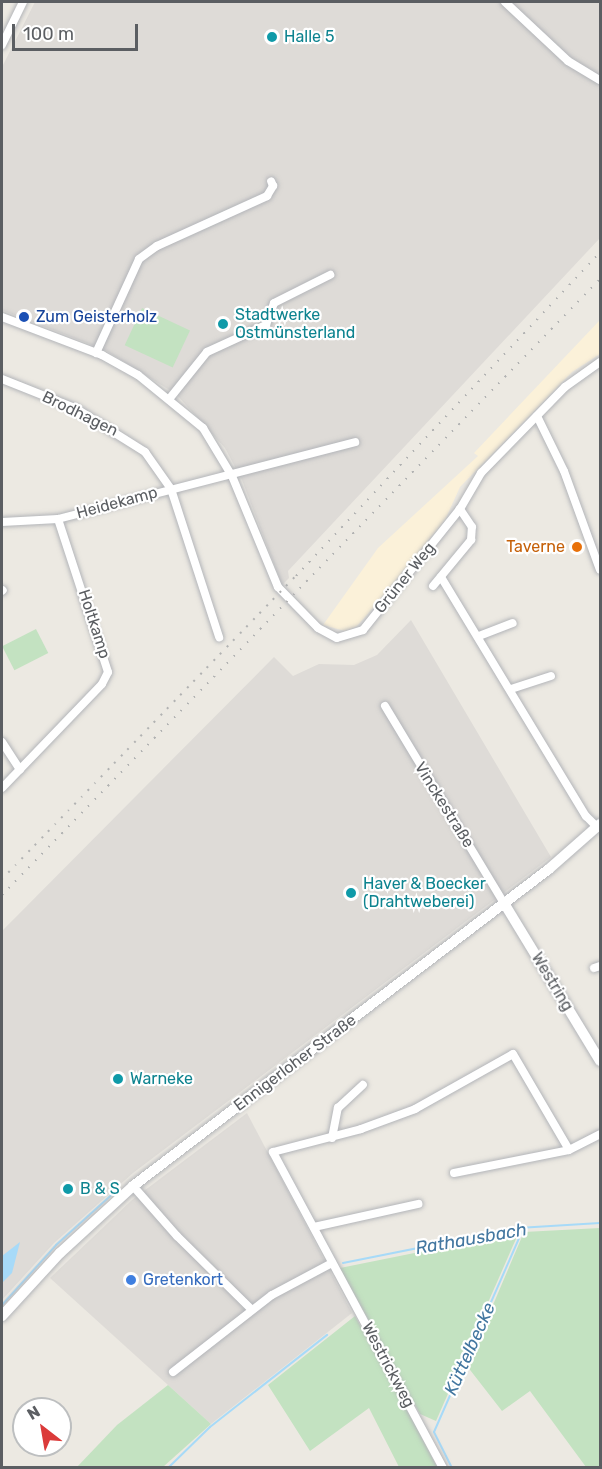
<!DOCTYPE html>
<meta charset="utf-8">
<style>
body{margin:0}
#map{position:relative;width:602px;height:1469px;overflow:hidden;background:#ece9e2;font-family:Rubik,sans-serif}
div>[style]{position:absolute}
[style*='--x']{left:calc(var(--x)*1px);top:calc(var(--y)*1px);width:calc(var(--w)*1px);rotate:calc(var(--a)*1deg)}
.commercial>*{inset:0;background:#fbf1d9}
.industrial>*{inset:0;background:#dedbd7}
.green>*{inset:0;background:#c3e2c1;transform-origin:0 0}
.water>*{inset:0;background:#a7daf8}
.stream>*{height:2px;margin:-1px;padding:0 1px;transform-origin:1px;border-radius:1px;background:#a7daf8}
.roads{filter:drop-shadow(0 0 2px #b3b5b9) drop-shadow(0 0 2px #b3b5b9)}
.street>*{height:8px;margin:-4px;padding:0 4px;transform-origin:4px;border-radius:4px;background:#fff}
.secondary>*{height:10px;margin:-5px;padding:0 5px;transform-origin:5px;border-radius:5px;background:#fff}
.rail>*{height:2px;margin-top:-1px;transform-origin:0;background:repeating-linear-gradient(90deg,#b1b2b2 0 1.5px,transparent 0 9.5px)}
.dots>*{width:16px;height:16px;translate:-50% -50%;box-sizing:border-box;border:3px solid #fff;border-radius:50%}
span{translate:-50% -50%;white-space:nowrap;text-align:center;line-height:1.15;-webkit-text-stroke:4.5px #fff;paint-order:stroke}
.culture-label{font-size:16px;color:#0d838f}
.left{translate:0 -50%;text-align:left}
.transit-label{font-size:16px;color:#164399}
.street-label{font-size:16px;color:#5b5e62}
.food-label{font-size:16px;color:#c56008}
.right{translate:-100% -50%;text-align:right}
.shop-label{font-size:16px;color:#366cbe}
.water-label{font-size:18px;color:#4377a0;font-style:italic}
.frame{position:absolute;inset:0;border:3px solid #5b5e62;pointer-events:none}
.north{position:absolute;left:12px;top:1397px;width:60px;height:60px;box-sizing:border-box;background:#fff;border:2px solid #bdbfc0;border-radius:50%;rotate:329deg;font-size:16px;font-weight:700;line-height:24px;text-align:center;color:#5b5e62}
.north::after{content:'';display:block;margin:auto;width:21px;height:27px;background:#db3b3a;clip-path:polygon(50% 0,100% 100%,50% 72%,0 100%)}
.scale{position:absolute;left:12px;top:24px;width:126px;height:27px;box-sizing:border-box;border:3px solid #5b5e62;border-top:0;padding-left:8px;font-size:18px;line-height:21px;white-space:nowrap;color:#5b5e62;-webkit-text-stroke:4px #fff;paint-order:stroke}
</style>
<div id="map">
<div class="commercial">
<i style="clip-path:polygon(600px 320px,600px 354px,572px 372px,460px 487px,445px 520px,366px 616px,356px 627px,345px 631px,323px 625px,378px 548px,478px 456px,474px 453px)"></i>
</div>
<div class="industrial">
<i style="clip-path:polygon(35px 2px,600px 2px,600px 238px,288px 571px,289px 578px,282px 585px,242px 480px,225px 448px,176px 394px,105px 350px,2px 310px,2px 67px)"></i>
<i style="clip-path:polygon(411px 620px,551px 857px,133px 1173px,54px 1243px,2px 1300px,2px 931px,274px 657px,293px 676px,319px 664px,354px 665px,377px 655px)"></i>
<i style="clip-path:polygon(247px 1113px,352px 1313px,211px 1424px,50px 1278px,132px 1200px)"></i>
</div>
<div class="green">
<i style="left:142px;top:308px;width:53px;height:41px;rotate:25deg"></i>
<i style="left:36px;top:629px;width:27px;height:38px;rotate:63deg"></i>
<i style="clip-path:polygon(600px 1228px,600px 1467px,586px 1467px,530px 1391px,502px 1411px,467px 1366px,524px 1232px)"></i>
<i style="clip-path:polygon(519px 1232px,436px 1421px,420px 1414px,340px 1268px)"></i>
<i style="clip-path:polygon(355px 1316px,415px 1425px,437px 1467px,399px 1467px,369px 1408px,310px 1451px,268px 1385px)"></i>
<i style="clip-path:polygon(168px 1385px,211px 1424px,163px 1467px,77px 1467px,117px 1425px)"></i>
</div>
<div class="water">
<i style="clip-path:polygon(20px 1242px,12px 1273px,2px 1283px,2px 1256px)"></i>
</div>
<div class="stream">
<i style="--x:343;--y:1263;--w:178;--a:-11.3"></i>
<i style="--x:518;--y:1228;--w:82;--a:-3.5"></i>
<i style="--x:2;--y:1305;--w:81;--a:-48"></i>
<i style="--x:56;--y:1245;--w:85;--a:-42.1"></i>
<i style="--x:168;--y:1468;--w:59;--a:-44.3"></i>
<i style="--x:210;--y:1427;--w:149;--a:-38.2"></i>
<i style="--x:452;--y:1468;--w:40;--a:-116.6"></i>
<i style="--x:434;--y:1432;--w:222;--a:-66.3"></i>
</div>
<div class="roads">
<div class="street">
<i style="--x:505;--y:2;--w:86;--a:43.1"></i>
<i style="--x:568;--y:61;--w:37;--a:31"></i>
<i style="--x:2;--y:45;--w:48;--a:-64"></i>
<i style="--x:2;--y:317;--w:107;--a:20.8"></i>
<i style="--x:102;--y:355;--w:41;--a:29.1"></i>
<i style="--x:138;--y:375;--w:84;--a:39.2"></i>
<i style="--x:203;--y:428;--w:56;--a:58.9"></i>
<i style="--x:232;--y:476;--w:120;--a:67.5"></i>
<i style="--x:278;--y:587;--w:57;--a:45.7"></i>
<i style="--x:318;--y:628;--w:21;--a:28"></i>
<i style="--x:337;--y:638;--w:27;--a:-17"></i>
<i style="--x:363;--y:630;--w:155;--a:-51.3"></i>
<i style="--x:460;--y:509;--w:42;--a:-59.7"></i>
<i style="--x:481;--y:473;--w:120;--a:-45.7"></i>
<i style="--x:565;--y:387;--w:43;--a:-35.5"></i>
<i style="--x:96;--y:353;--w:103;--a:-65.4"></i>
<i style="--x:139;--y:259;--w:22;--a:-36"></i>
<i style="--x:157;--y:246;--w:121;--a:-24.4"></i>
<i style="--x:267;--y:196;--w:12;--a:-59"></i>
<i style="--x:273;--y:186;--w:5;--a:-112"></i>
<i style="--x:2;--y:379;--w:79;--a:21.7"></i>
<i style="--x:75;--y:408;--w:83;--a:32.2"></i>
<i style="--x:145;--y:452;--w:45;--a:54.9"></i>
<i style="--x:171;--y:489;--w:156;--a:72"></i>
<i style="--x:170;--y:398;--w:59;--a:-51.2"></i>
<i style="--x:207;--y:352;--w:65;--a:-24.6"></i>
<i style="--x:266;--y:325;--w:23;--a:-70"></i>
<i style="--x:274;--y:303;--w:63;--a:-26.6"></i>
<i style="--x:537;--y:416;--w:61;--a:63.9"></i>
<i style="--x:564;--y:471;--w:105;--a:70"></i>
<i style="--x:2;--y:522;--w:56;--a:-3.1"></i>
<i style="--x:58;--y:519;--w:307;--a:-14.5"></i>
<i style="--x:441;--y:577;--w:280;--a:58.8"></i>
<i style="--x:586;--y:816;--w:16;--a:45"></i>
<i style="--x:433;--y:586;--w:60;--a:-50.4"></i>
<i style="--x:471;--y:540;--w:13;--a:-86"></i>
<i style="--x:472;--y:527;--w:22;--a:-124"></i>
<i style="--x:2;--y:591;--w:1;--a:-45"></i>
<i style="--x:479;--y:636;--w:36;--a:-21"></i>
<i style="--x:511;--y:689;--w:42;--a:-18"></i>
<i style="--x:385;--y:706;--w:230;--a:58.9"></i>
<i style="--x:2;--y:742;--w:33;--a:57"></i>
<i style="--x:2;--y:788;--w:144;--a:-46.1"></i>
<i style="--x:102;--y:684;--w:13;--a:-63"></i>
<i style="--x:108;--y:672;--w:161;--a:-108.1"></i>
<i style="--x:594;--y:968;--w:6;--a:-18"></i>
<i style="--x:332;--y:1138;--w:31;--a:-79"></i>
<i style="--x:338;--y:1108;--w:34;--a:-43"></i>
<i style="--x:454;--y:1173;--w:117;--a:-11.3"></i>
<i style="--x:569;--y:1150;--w:35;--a:-27"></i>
<i style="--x:133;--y:1186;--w:67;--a:48.7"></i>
<i style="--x:177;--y:1236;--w:104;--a:44.6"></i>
<i style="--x:314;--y:1227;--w:107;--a:-12.5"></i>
<i style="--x:173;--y:1372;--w:125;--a:-37.9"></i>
<i style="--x:272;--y:1295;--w:68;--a:-28.1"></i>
<i style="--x:443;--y:1468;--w:359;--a:-118.3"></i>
<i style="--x:273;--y:1152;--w:91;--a:-14.6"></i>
<i style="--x:361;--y:1129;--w:58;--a:-20.3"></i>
<i style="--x:415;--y:1109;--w:112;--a:-29.3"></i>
<i style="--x:513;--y:1054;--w:111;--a:59.7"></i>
</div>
<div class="secondary">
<i style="--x:504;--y:903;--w:185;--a:58.7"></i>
<i style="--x:2;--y:1316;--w:86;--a:-47.4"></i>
<i style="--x:60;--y:1253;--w:99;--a:-42.5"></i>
<i style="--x:133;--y:1186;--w:523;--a:-37.31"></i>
<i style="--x:549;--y:869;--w:68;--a:-41.4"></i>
</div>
</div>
<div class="rail">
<i style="--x:2;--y:879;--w:422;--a:-45.9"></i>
<i style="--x:296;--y:576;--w:444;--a:-46.8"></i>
<i style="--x:2;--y:895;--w:859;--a:-45.85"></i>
</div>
<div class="dots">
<i style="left:272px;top:37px;background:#0f9aa8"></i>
<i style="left:24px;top:317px;background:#1a4fb4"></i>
<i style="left:223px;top:324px;background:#0f9aa8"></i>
<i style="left:577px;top:547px;background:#e8710a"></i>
<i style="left:351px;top:893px;background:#0f9aa8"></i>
<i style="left:118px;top:1079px;background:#0f9aa8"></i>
<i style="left:68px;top:1189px;background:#0f9aa8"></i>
<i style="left:131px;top:1280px;background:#3f7fe0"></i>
</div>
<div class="culture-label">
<span class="left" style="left:284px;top:37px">Halle 5</span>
<span class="left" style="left:235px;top:324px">Stadtwerke<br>Ostmünsterland</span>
<span class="left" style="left:363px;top:893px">Haver &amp; Boecker<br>(Drahtweberei)</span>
<span class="left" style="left:130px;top:1079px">Warneke</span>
<span class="left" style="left:80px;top:1189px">B &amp; S</span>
</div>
<div class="transit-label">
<span class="left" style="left:36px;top:317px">Zum Geisterholz</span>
</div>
<div class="street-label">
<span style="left:80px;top:414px;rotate:26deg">Brodhagen</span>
<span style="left:117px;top:503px;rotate:-15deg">Heidekamp</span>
<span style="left:405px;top:578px;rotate:-51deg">Grüner Weg</span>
<span style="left:94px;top:624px;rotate:72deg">Holtkamp</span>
<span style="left:444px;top:805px;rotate:58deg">Vinckestraße</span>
<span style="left:552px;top:982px;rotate:59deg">Westring</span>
<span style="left:295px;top:1063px;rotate:-37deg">Ennigerloher Straße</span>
<span style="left:388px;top:1365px;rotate:62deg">Westrickweg</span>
</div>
<div class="food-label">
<span class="right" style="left:565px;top:547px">Taverne</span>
</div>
<div class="shop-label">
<span class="left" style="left:143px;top:1280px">Gretenkort</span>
</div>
<div class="water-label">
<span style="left:471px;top:1239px;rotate:-10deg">Rathausbach</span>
<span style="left:470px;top:1349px;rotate:-66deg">Küttelbecke</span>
</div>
<div class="frame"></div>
<div class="north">N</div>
<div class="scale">100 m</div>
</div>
